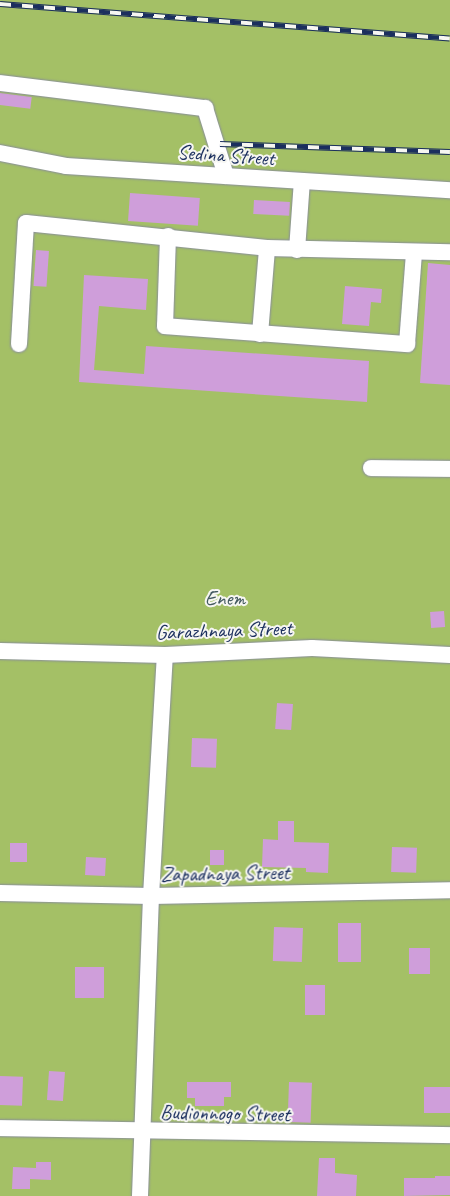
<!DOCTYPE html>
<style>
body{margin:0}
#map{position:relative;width:450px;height:1196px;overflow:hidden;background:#f4e9d9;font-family:Caveat,sans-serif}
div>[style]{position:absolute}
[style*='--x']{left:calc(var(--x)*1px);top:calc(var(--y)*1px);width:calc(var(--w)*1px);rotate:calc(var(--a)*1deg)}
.green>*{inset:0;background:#a4c066;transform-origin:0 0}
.building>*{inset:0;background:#cf9eda;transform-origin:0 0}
.roads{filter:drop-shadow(0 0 1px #888c9c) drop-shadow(0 0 1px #888c9c)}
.minor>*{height:16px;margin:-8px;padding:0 8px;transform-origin:8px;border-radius:8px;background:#fff}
.rail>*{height:5.5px;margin-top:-2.75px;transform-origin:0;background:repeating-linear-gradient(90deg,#f6f6f2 0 11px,#1b2f5e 0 22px);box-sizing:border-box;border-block:1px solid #1b2f5e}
span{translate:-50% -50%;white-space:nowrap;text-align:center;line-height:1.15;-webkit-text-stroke:4px #f6f6f2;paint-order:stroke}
.street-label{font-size:21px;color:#1b2f5e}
.park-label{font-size:21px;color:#445a60}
</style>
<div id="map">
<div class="green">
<i style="left:0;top:0;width:450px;height:1196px"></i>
</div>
<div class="building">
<i style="left:0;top:93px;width:32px;height:12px;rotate:7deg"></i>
<i style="left:130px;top:193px;width:70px;height:28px;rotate:4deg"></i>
<i style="left:254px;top:200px;width:36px;height:14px;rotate:3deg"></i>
<i style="left:36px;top:250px;width:13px;height:36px;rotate:4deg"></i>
<i style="clip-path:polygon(428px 263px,450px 265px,450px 385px,420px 383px)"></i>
<i style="clip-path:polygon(84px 275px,148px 279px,146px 310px,99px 306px,94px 370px,144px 374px,146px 346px,369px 361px,367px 402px,79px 382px)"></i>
<i style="clip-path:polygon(345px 286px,382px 289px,381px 303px,371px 302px,369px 326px,342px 324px)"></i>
<i style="left:444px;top:611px;width:16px;height:14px;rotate:86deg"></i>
<i style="left:277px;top:703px;width:16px;height:26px;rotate:4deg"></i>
<i style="left:192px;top:738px;width:25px;height:29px;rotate:2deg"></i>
<i style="clip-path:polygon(278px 821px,294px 821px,294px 842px,329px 843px,328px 873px,306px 872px,306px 868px,262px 867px,263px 839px,278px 840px)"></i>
<i style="left:10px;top:843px;width:17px;height:19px"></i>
<i style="left:392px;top:847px;width:25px;height:25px;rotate:2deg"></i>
<i style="left:210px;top:850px;width:14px;height:15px"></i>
<i style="left:86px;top:857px;width:20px;height:18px;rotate:3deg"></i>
<i style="left:338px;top:923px;width:23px;height:39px"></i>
<i style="left:274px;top:927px;width:29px;height:34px;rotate:2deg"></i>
<i style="left:409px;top:948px;width:21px;height:26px"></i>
<i style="left:75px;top:967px;width:29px;height:31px"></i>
<i style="left:305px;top:985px;width:20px;height:30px"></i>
<i style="left:49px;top:1071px;width:16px;height:29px;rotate:4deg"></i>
<i style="left:0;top:1076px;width:23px;height:29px;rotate:2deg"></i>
<i style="clip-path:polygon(187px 1082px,231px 1082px,231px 1097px,224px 1097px,224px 1106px,195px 1106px,195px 1098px,187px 1098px)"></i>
<i style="left:289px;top:1082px;width:23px;height:40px;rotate:2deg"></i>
<i style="left:424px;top:1087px;width:26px;height:26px"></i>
<i style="clip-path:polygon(319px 1158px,335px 1158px,335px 1173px,357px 1175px,356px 1196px,317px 1196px)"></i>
<i style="clip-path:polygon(36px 1162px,51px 1162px,51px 1180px,30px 1179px,30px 1189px,12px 1189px,13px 1167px,36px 1168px)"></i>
<i style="clip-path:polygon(435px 1176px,450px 1176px,450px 1195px,404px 1196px,404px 1178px,435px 1178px)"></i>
</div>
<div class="roads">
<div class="minor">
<i style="--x:0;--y:83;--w:207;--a:7"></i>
<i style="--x:205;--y:108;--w:71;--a:72.8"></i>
<i style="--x:0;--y:153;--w:67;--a:11.1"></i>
<i style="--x:66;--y:166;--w:385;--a:3.6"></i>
<i style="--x:168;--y:236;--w:90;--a:91.9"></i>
<i style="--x:165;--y:326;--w:243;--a:4.3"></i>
<i style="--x:407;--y:344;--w:92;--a:-85.6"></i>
<i style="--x:297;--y:250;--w:69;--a:-85.9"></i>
<i style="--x:260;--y:334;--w:86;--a:-85.3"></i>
<i style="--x:19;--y:344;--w:121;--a:-86.7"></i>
<i style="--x:26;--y:223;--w:242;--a:5.9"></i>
<i style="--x:267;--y:248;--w:183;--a:1.3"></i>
<i style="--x:371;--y:468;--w:79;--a:0.7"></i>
<i style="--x:0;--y:651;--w:165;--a:1.4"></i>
<i style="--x:165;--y:655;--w:147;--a:-2.7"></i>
<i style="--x:312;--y:648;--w:138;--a:2.9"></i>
<i style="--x:0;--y:893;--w:151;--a:1.1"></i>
<i style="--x:151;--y:896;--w:299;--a:-1.1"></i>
<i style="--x:0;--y:1128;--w:450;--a:0.9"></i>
<i style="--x:140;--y:1196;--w:300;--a:-87.9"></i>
<i style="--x:151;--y:896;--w:241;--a:-86.7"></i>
</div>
</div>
<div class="rail">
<i style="--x:0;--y:4;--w:451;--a:4.4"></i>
<i style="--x:220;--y:144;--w:230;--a:2"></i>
</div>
<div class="street-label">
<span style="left:226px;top:155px;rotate:4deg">Sedina Street</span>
<span style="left:224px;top:630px;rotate:-2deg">Garazhnaya Street</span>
<span style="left:225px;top:873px;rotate:-1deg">Zapadnaya Street</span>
<span style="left:225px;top:1113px;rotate:1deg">Budionnogo Street</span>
</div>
<div class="park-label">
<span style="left:225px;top:598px">Enem</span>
</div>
</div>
